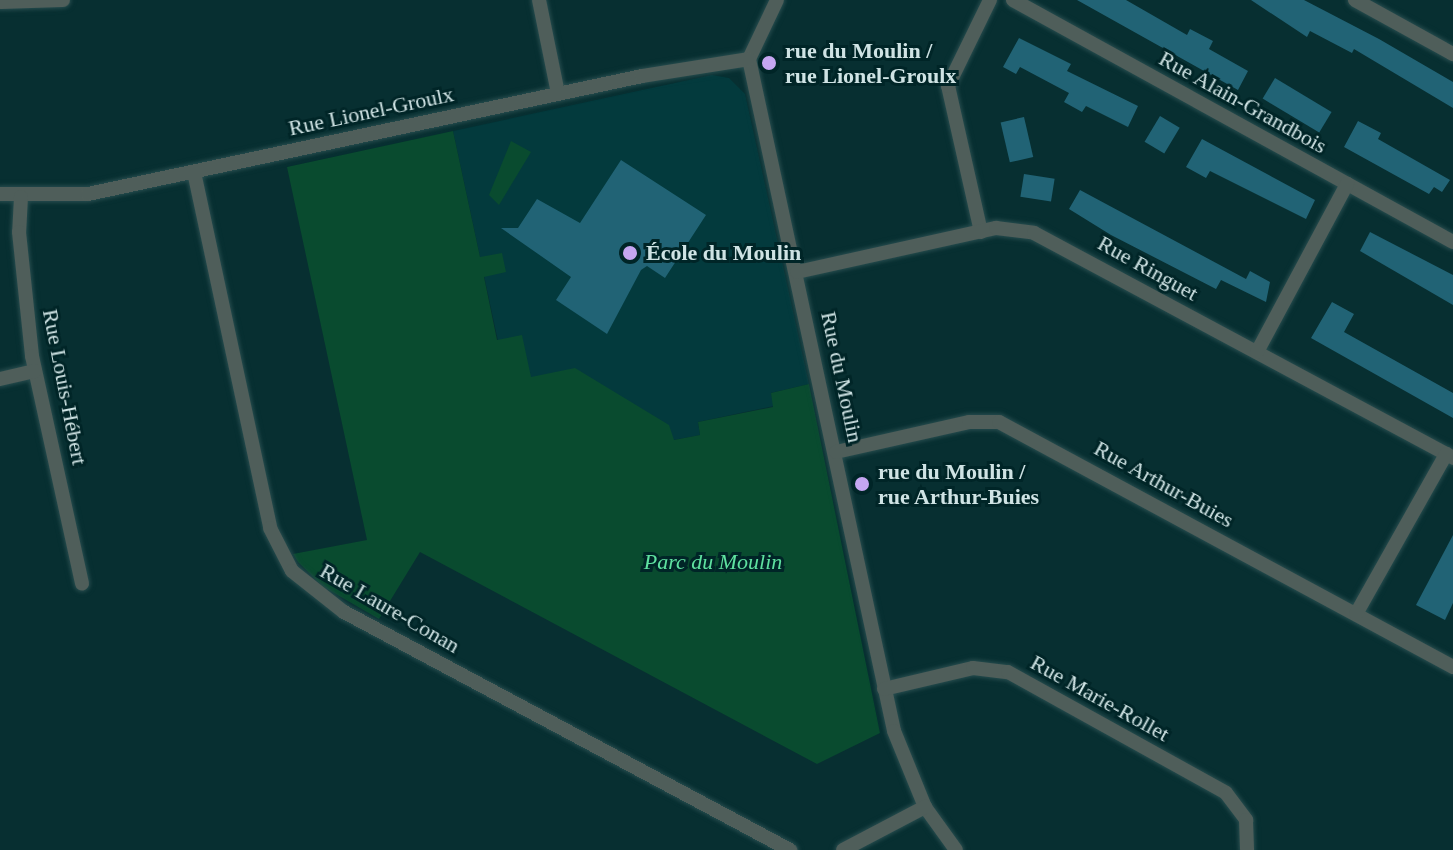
<!DOCTYPE html>
<meta charset="utf-8">
<style>
body{margin:0}
#map{position:relative;width:1453px;height:850px;overflow:hidden;background:#072f31;font-family:Georgia,serif}
div>[style]{position:absolute}
[style*='--x']{left:calc(var(--x)*1px);top:calc(var(--y)*1px);width:calc(var(--w)*1px);rotate:calc(var(--a)*1deg)}
.built>*{inset:0;background:#033a3d}
.green>*{inset:0;background:#094b2f}
.building>*{inset:0;background:#216375;transform-origin:0 0}
.roads{filter:drop-shadow(0 0 2px #274c4e) drop-shadow(0 0 2px #274c4e)}
.minor>*{height:14px;margin:-7px;padding:0 7px;transform-origin:7px;border-radius:7px;background:#4f5e5a}
.dots>*{width:22px;height:22px;translate:-50% -50%;box-sizing:border-box;border:4px solid #002527;border-radius:50%}
span{translate:-50% -50%;white-space:nowrap;text-align:center;line-height:1.15;-webkit-text-stroke:6px #002527;paint-order:stroke}
.poi-label{font-size:22px;color:#cfe3e4;font-weight:700}
.left{translate:0 -50%;text-align:left}
.street-label{font-size:22px;color:#cfe3e4}
.park-label{font-size:22px;color:#5ee1a0;font-style:italic}
</style>
<div id="map">
<div class="built">
<i style="clip-path:polygon(712px 75px,729px 78px,745px 94px,809px 384px,771px 393px,774px 406px,698px 422px,700px 435px,674px 440px,507px 383px,453px 131px)"></i>
</div>
<div class="green">
<i style="clip-path:polygon(453px 131px,480px 257px,502px 253px,506px 272px,484px 277px,497px 340px,522px 335px,531px 377px,575px 368px,669px 425px,674px 440px,700px 435px,698px 422px,773px 407px,771px 393px,809px 384px,880px 733px,817px 764px,420px 552px,379px 619px,322px 586px,298px 562px,293px 554px,367px 540px,287px 167px)"></i>
<i style="clip-path:polygon(511px 141px,531px 152px,499px 205px,489px 195px)"></i>
</div>
<div class="building">
<i style="clip-path:polygon(1077px 0,1126px 0,1187px 35px,1190px 29px,1213px 41px,1209px 49px,1248px 71px,1238px 90px)"></i>
<i style="clip-path:polygon(1251px 0,1304px 0,1379px 39px,1453px 82px,1453px 108px,1354px 49px,1352px 53px,1310px 31px,1307px 37px)"></i>
<i style="clip-path:polygon(1019px 38px,1071px 64px,1067px 71px,1138px 106px,1128px 127px,1086px 106px,1082px 112px,1064px 102px,1069px 93px,1020px 67px,1016px 74px,1003px 67px)"></i>
<i style="left:1275px;top:78px;width:66px;height:24px;rotate:31deg"></i>
<i style="left:1160px;top:116px;width:23px;height:30px;rotate:31deg"></i>
<i style="left:1024px;top:117px;width:41px;height:24px;rotate:77deg"></i>
<i style="clip-path:polygon(1358px 121px,1381px 133px,1378px 139px,1450px 180px,1442px 192px,1434px 187px,1429px 194px,1344px 147px)"></i>
<i style="clip-path:polygon(1202px 139px,1315px 200px,1306px 219px,1210px 171px,1206px 178px,1186px 167px)"></i>
<i style="clip-path:polygon(621px 160px,706px 215px,665px 278px,647px 266px,641px 270px,607px 334px,556px 300px,571px 277px,501px 228px,518px 228px,537px 199px,580px 223px)"></i>
<i style="left:1024px;top:174px;width:31px;height:23px;rotate:9deg"></i>
<i style="clip-path:polygon(1080px 190px,1246px 279px,1250px 271px,1270px 282px,1266px 302px,1221px 280px,1216px 289px,1111px 235px,1069px 209px)"></i>
<i style="clip-path:polygon(1370px 232px,1453px 275px,1453px 305px,1360px 251px)"></i>
<i style="clip-path:polygon(1332px 302px,1354px 314px,1344px 332px,1453px 393px,1453px 418px,1311px 338px)"></i>
<i style="clip-path:polygon(1453px 535px,1453px 603px,1445px 620px,1416px 605px)"></i>
</div>
<div class="roads">
<div class="minor">
<i style="--x:539;--y:0;--w:95;--a:78.5"></i>
<i style="--x:777;--y:0;--w:65;--a:115.4"></i>
<i style="--x:749;--y:59;--w:687;--a:77.82"></i>
<i style="--x:894;--y:731;--w:82;--a:67.8"></i>
<i style="--x:925;--y:807;--w:53;--a:54.2"></i>
<i style="--x:1013;--y:0;--w:502;--a:28.81"></i>
<i style="--x:1355;--y:0;--w:112;--a:28.9"></i>
<i style="--x:0;--y:2;--w:63;--a:-1.8"></i>
<i style="--x:194;--y:172;--w:364;--a:77.9"></i>
<i style="--x:270;--y:528;--w:48;--a:62.9"></i>
<i style="--x:292;--y:571;--w:66;--a:38.3"></i>
<i style="--x:344;--y:612;--w:506;--a:28.09"></i>
<i style="--x:0;--y:194;--w:88;--a:0"></i>
<i style="--x:88;--y:194;--w:566;--a:-12.02"></i>
<i style="--x:642;--y:76;--w:108;--a:-9"></i>
<i style="--x:21;--y:197;--w:35;--a:93"></i>
<i style="--x:19;--y:232;--w:125;--a:84"></i>
<i style="--x:32;--y:356;--w:233;--a:77.6"></i>
<i style="--x:981;--y:232;--w:150;--a:-102.7"></i>
<i style="--x:948;--y:86;--w:96;--a:-64"></i>
<i style="--x:797;--y:272;--w:204;--a:-12.5"></i>
<i style="--x:996;--y:228;--w:38;--a:7"></i>
<i style="--x:1034;--y:233;--w:476;--a:28.2"></i>
<i style="--x:1257;--y:352;--w:191;--a:-61.8"></i>
<i style="--x:0;--y:379;--w:36;--a:-13"></i>
<i style="--x:836;--y:452;--w:136;--a:-12.7"></i>
<i style="--x:969;--y:422;--w:30;--a:0"></i>
<i style="--x:999;--y:422;--w:516;--a:28.35"></i>
<i style="--x:1356;--y:614;--w:184;--a:-60.6"></i>
<i style="--x:884;--y:689;--w:91;--a:-13.3"></i>
<i style="--x:973;--y:668;--w:35;--a:7"></i>
<i style="--x:1008;--y:672;--w:249;--a:29"></i>
<i style="--x:1226;--y:793;--w:34;--a:53"></i>
<i style="--x:1246;--y:820;--w:30;--a:88"></i>
<i style="--x:843;--y:850;--w:93;--a:-27.7"></i>
</div>
</div>
<div class="dots">
<i style="left:769px;top:63px;background:#c5a6f1"></i>
<i style="left:630px;top:253px;background:#c5a6f1"></i>
<i style="left:862px;top:484px;background:#c5a6f1"></i>
</div>
<div class="poi-label">
<span class="left" style="left:785px;top:63px">rue du Moulin /<br>rue Lionel-Groulx</span>
<span class="left" style="left:646px;top:253px">École du Moulin</span>
<span class="left" style="left:878px;top:484px">rue du Moulin /<br>rue Arthur-Buies</span>
</div>
<div class="street-label">
<span style="left:1243px;top:102px;rotate:29deg">Rue Alain-Grandbois</span>
<span style="left:371px;top:111px;rotate:-12deg">Rue Lionel-Groulx</span>
<span style="left:1148px;top:268px;rotate:29deg">Rue Ringuet</span>
<span style="left:842px;top:377px;rotate:78deg">Rue du Moulin</span>
<span style="left:65px;top:387px;rotate:79deg">Rue Louis-Hébert</span>
<span style="left:1164px;top:484px;rotate:29deg">Rue Arthur-Buies</span>
<span style="left:390px;top:608px;rotate:30deg">Rue Laure-Conan</span>
<span style="left:1100px;top:698px;rotate:29deg">Rue Marie-Rollet</span>
</div>
<div class="park-label">
<span style="left:713px;top:562px">Parc du Moulin</span>
</div>
</div>
